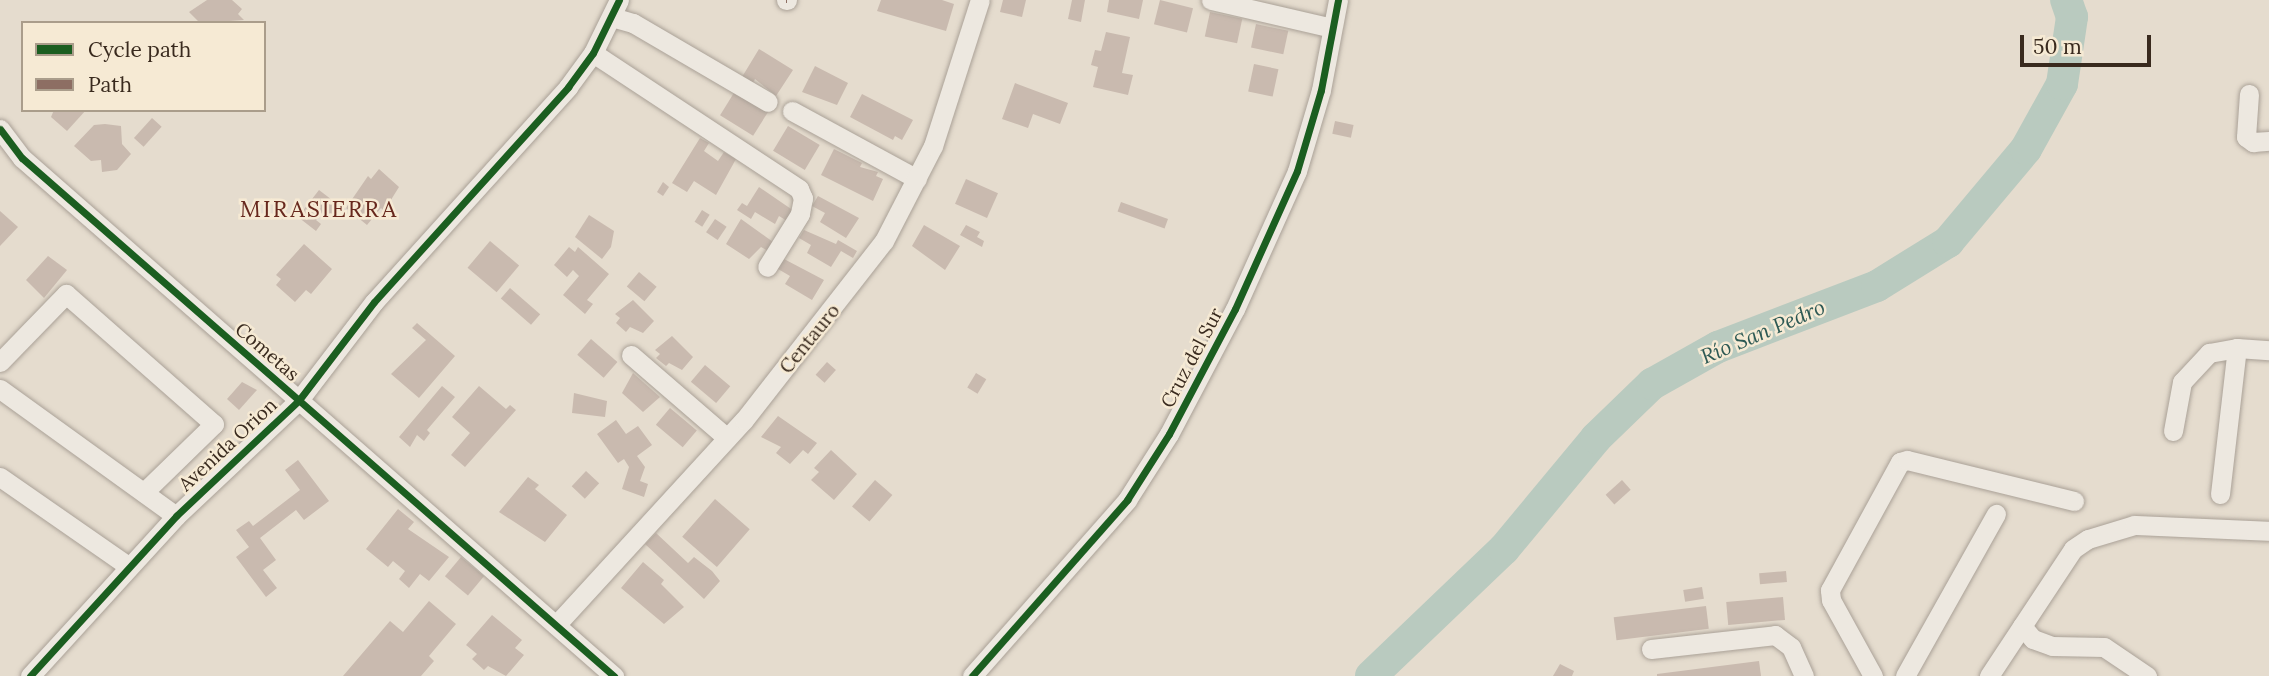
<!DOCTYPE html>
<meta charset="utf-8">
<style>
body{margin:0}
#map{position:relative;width:2269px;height:676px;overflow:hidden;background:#e5dcce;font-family:Lora,serif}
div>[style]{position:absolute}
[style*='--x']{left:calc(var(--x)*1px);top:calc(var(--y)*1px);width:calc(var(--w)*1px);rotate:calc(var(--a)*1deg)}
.river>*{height:32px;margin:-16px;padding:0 16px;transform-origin:16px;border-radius:16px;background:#b9cabf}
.building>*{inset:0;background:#c9baaf;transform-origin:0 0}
.roads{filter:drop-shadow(0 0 2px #aaa197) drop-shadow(0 0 2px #aaa197)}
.street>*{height:19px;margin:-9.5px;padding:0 9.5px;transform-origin:9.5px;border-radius:9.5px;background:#ede8e0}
.quiet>*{height:5px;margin-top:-2.5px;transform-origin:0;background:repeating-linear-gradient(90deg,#8d6e63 0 10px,transparent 0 15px)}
.cycleway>*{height:7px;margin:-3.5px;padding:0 3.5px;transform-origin:3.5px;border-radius:3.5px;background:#1b5e20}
span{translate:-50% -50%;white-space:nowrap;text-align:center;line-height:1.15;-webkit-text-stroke:5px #f6ead4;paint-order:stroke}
.street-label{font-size:19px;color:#392a1e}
.water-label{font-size:21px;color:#2d5954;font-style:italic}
.quarter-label{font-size:23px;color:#67281d;letter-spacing:2px}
.legend{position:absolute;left:21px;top:21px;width:245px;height:91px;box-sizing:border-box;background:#f6ead4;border:2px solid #aa9d8b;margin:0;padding:9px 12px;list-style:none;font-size:21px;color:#392a1e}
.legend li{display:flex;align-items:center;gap:14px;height:35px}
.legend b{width:35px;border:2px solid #aa9d8b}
.scale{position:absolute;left:2020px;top:35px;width:131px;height:32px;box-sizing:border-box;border:4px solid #392a1e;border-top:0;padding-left:9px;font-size:21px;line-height:24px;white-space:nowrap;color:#392a1e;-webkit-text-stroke:5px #f6ead4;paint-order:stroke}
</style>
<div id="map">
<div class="river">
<i style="--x:1371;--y:676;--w:184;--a:-43.7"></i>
<i style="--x:1504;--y:549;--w:144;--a:-50.3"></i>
<i style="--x:1596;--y:438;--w:78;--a:-44"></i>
<i style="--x:1652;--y:384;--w:76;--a:-29.3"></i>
<i style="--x:1718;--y:347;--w:170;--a:-21"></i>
<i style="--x:1877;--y:286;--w:84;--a:-31.8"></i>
<i style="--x:1948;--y:242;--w:121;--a:-50"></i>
<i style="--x:2026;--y:149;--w:74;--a:-61"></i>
<i style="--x:2062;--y:84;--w:68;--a:-81.5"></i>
<i style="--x:2072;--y:17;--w:18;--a:-109"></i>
</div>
<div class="building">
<i style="clip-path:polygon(207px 0,232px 0,242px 9px,238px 14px,244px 20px,200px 23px,189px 12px)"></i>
<i style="clip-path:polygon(881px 0,942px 0,954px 4px,946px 31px,877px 11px)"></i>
<i style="clip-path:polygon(1003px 0,1026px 0,1022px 17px,1000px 12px)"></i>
<i style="clip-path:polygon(1072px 0,1085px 0,1081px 22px,1068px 19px)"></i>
<i style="clip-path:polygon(1109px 0,1143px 0,1139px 19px,1107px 12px)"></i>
<i style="left:1160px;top:0;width:34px;height:25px;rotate:14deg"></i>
<i style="left:1210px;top:12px;width:33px;height:25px;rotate:12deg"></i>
<i style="left:1256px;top:24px;width:33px;height:24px;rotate:12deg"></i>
<i style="clip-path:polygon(1106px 32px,1130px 37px,1122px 73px,1133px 75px,1128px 95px,1093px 87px,1098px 67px,1091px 65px,1095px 50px,1101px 51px)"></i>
<i style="clip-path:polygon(759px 49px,793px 70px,776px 96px,755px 79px,753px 83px,742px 77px)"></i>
<i style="left:1254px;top:64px;width:25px;height:28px;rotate:12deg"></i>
<i style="clip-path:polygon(815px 66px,848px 83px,837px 105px,802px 92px)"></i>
<i style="clip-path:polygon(1015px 83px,1068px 103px,1060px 124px,1033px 114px,1028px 128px,1002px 119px)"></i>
<i style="left:737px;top:88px;width:39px;height:32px;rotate:32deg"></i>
<i style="clip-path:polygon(862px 94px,913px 120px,902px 140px,895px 136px,893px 140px,850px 117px)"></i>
<i style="clip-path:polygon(54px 110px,86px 110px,67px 131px,51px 117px)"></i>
<i style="left:152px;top:118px;width:13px;height:27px;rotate:42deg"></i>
<i style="left:1335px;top:121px;width:19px;height:13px;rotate:12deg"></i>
<i style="clip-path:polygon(105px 124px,121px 126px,122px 144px,131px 154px,117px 170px,102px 172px,101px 160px,91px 161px,74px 146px,94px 125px)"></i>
<i style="left:788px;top:126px;width:37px;height:29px;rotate:31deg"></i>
<i style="clip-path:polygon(700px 138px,709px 143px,704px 151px,718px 161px,724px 152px,736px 159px,716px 195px,694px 181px,687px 192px,672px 183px)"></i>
<i style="clip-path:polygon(834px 149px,862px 163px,860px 167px,878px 172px,876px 176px,883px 179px,873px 201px,821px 175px)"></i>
<i style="clip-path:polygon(379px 169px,399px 187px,384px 211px,381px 208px,367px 225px,346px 208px,368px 176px,371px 179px)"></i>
<i style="left:966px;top:179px;width:35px;height:27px;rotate:24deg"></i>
<i style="clip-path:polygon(663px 182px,669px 187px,663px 196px,657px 192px)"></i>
<i style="clip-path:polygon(759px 187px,794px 211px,787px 221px,779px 216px,775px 224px,755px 212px,751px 219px,737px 210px,742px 203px,747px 206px)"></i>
<i style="clip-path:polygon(319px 190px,340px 206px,332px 216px,324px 210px,316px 220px,321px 224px,316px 231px,298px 217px)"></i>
<i style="clip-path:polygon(818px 196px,859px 218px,846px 238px,820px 222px,825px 213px,812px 206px)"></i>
<i style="left:1121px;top:202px;width:50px;height:10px;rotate:20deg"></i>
<i style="left:702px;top:210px;width:9px;height:14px;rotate:32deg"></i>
<i style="clip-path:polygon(0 211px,18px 227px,0 246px)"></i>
<i style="clip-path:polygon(589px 215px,614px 231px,611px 247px,602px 259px,575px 237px)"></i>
<i style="left:715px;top:219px;width:14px;height:16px;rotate:34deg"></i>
<i style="clip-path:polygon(741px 219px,773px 242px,768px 251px,761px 247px,749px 259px,726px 244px)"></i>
<i style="clip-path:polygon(924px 225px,960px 246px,945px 270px,912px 246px)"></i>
<i style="clip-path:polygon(966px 225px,980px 232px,977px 237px,984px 241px,982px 247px,960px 235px)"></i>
<i style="clip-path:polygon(804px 230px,836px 244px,838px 240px,857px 251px,853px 258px,841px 251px,831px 267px,807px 253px,811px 245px,799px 238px)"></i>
<i style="left:490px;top:241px;width:38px;height:35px;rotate:40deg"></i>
<i style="clip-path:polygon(304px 244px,332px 269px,311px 294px,306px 290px,295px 302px,276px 285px,281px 279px,276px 275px)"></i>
<i style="clip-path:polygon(569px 247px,575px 252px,578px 247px,609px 274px,587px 300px,593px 304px,585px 314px,563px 295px,579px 276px,573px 270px,567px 277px,554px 265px)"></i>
<i style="clip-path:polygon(48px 256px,67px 270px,44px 298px,26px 280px)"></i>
<i style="clip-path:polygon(784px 259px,824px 280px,812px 300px,785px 284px,790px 276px,778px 269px)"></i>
<i style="left:639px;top:272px;width:23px;height:19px;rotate:40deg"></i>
<i style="left:510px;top:288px;width:40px;height:14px;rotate:41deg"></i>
<i style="clip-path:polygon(633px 300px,654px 321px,643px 333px,630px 327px,626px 332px,616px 323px,620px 318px,615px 314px)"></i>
<i style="clip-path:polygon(417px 323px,455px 356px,419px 398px,391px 374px,426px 340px,412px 328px)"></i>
<i style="clip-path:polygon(672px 336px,693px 357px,682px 370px,669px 363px,666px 366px,656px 358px,660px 354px,655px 350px)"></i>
<i style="left:591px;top:339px;width:35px;height:21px;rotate:41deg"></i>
<i style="left:827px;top:362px;width:12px;height:17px;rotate:42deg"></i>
<i style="left:705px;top:365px;width:33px;height:22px;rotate:40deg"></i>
<i style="clip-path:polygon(633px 373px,660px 397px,643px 412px,622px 393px)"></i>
<i style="left:976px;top:373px;width:12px;height:17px;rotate:31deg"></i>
<i style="clip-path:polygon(242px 382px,257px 390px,239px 410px,227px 399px)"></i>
<i style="clip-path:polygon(442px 386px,455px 397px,427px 430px,430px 433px,424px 441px,417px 435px,410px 447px,399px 437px)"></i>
<i style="clip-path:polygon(479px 386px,506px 409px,510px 405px,516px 410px,465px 467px,451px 455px,470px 433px,452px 417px)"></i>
<i style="clip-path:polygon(574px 393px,607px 401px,605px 417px,572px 413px)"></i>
<i style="left:670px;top:408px;width:35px;height:22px;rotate:40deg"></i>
<i style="clip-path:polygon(778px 416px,817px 443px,808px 454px,803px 450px,790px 464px,776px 453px,781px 447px,761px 437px)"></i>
<i style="clip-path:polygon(616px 420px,626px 434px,638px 426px,652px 445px,637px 456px,645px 467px,640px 481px,648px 484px,644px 497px,622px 489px,629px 467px,624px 459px,618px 463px,597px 434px)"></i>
<i style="clip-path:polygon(831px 450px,857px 474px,834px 500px,811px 480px,819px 472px,814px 468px)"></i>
<i style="clip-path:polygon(298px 460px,329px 501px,304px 520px,296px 510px,260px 538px,276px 560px,263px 570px,277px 588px,266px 597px,236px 557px,249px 547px,236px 530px,249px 521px,253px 526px,300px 490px,285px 470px)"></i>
<i style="left:586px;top:471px;width:18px;height:21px;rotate:43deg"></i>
<i style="clip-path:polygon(528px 477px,539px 485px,535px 489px,567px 515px,545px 542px,499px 512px)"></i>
<i style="left:875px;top:480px;width:23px;height:35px;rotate:41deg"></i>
<i style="left:1622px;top:480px;width:13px;height:22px;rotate:48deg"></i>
<i style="left:715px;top:499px;width:46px;height:50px;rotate:41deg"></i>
<i style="clip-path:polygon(398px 509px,414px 522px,408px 529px,449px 557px,429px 581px,420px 574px,409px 588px,399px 579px,405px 571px,393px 561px,388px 567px,366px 549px)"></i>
<i style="clip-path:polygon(656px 533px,688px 563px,694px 557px,712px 571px,720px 581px,704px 599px,645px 544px)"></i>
<i style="left:461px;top:557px;width:30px;height:25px;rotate:40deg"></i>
<i style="clip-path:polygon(643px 562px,664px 580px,661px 584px,684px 607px,664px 624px,621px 588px)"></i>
<i style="left:1786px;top:571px;width:11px;height:27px;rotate:85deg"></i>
<i style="left:1702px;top:587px;width:12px;height:19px;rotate:81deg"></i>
<i style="left:1783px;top:597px;width:23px;height:57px;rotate:85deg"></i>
<i style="clip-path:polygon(429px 601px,456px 624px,429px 656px,434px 661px,421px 676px,343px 676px,390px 621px,403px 632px)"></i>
<i style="left:1706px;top:606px;width:23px;height:93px;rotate:83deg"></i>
<i style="clip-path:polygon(492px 615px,522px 640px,515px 648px,524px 655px,506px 676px,488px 666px,484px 670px,472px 659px,477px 654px,466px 645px)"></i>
<i style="clip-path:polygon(1759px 661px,1761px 676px,1657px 676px,1657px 674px)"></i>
<i style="clip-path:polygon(1560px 664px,1574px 671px,1572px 676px,1553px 676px)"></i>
</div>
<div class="roads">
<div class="street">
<i style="--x:786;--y:0;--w:1;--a:0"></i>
<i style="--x:1211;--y:0;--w:124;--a:13"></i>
<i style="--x:612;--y:17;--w:22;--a:16"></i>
<i style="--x:633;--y:23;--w:156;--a:30.3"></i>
<i style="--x:593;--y:53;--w:247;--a:33.4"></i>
<i style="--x:799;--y:189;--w:10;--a:66"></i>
<i style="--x:803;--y:198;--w:16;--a:101"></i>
<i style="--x:800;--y:214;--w:62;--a:121.9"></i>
<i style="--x:2249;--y:94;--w:43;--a:94"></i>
<i style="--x:2246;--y:137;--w:9;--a:36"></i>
<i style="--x:2253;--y:142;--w:16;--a:-4"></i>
<i style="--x:792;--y:111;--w:142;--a:28.5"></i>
<i style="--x:0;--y:129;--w:36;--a:53"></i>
<i style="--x:22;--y:158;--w:787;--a:41.19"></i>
<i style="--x:631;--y:355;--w:127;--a:40.8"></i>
<i style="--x:0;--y:362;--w:95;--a:-45.9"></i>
<i style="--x:66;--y:294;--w:197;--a:41.3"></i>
<i style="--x:214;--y:424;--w:98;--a:135.8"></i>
<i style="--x:0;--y:389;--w:217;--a:35.8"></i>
<i style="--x:2173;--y:431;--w:50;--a:-79.6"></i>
<i style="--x:2182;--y:382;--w:40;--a:-47"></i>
<i style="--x:2209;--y:353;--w:28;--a:-10"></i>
<i style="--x:2237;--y:348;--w:32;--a:4"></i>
<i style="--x:0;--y:477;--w:156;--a:34.8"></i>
<i style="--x:2220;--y:494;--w:147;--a:-83.4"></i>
<i style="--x:556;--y:625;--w:278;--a:-47.5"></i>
<i style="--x:744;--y:420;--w:227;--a:-52"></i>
<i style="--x:884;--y:241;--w:107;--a:-62.7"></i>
<i style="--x:933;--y:146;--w:153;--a:-72.2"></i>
<i style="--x:2022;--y:626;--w:17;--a:50"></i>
<i style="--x:2033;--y:639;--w:20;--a:20"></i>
<i style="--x:2052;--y:646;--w:52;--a:1.1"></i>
<i style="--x:2104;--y:647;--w:52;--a:34"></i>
<i style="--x:1651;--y:649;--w:125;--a:-6.4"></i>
<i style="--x:1775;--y:635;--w:20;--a:37"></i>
<i style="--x:1791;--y:647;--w:32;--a:66"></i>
<i style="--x:30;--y:676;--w:217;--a:-47.6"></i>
<i style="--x:176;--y:516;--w:169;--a:-43.3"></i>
<i style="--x:299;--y:400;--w:123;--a:-52.6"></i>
<i style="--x:374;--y:302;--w:290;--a:-47.9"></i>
<i style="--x:568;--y:87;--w:42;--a:-53.7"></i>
<i style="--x:593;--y:53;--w:59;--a:-63.9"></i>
<i style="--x:972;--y:676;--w:235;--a:-48.6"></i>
<i style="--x:1127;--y:500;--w:78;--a:-57.5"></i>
<i style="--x:1169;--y:434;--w:141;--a:-62.2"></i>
<i style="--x:1235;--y:309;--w:151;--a:-65.8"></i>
<i style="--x:1297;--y:171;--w:84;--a:-73.5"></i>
<i style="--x:1321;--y:90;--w:92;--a:-79.3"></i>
<i style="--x:1873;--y:676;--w:87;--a:-118.9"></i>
<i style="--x:1831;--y:600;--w:10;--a:-96"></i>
<i style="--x:1830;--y:590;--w:146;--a:-61.3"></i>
<i style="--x:1900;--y:462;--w:7;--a:-16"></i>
<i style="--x:1907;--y:460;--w:172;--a:13.8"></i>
<i style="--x:1905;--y:676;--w:186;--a:-60.7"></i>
<i style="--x:1989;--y:676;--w:152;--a:-56.5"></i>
<i style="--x:2073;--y:549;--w:18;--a:-34"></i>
<i style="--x:2088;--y:539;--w:48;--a:-16.9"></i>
<i style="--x:2134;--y:525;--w:135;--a:2.5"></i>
</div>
</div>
<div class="quiet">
<i style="--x:786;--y:0;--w:1;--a:0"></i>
</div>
<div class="cycleway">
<i style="--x:0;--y:129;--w:36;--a:53"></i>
<i style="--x:22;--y:158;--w:787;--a:41.19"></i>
<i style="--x:30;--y:676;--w:217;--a:-47.6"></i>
<i style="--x:176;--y:516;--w:169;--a:-43.3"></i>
<i style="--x:299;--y:400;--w:123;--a:-52.6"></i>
<i style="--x:374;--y:302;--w:290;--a:-47.9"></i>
<i style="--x:568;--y:87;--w:42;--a:-53.7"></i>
<i style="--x:593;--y:53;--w:59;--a:-63.9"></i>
<i style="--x:972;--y:676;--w:235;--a:-48.6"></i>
<i style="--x:1127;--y:500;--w:78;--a:-57.5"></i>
<i style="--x:1169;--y:434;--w:141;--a:-62.2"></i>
<i style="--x:1235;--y:309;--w:151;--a:-65.8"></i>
<i style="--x:1297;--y:171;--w:84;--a:-73.5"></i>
<i style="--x:1321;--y:90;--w:92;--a:-79.3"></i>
</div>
<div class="street-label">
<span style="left:810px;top:339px;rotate:-51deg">Centauro</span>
<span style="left:267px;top:352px;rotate:41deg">Cometas</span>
<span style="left:1192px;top:358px;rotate:-62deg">Cruz del Sur</span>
<span style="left:228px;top:445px;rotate:-43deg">Avenida Orion</span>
</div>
<div class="water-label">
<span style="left:1763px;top:332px;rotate:-23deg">Río San Pedro</span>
</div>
<div class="quarter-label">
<span style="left:319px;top:209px">MIRASIERRA</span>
</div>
<ul class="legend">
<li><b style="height:9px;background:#1b5e20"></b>Cycle path</li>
<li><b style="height:9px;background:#8d6e63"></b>Path</li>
</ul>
<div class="scale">50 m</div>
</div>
